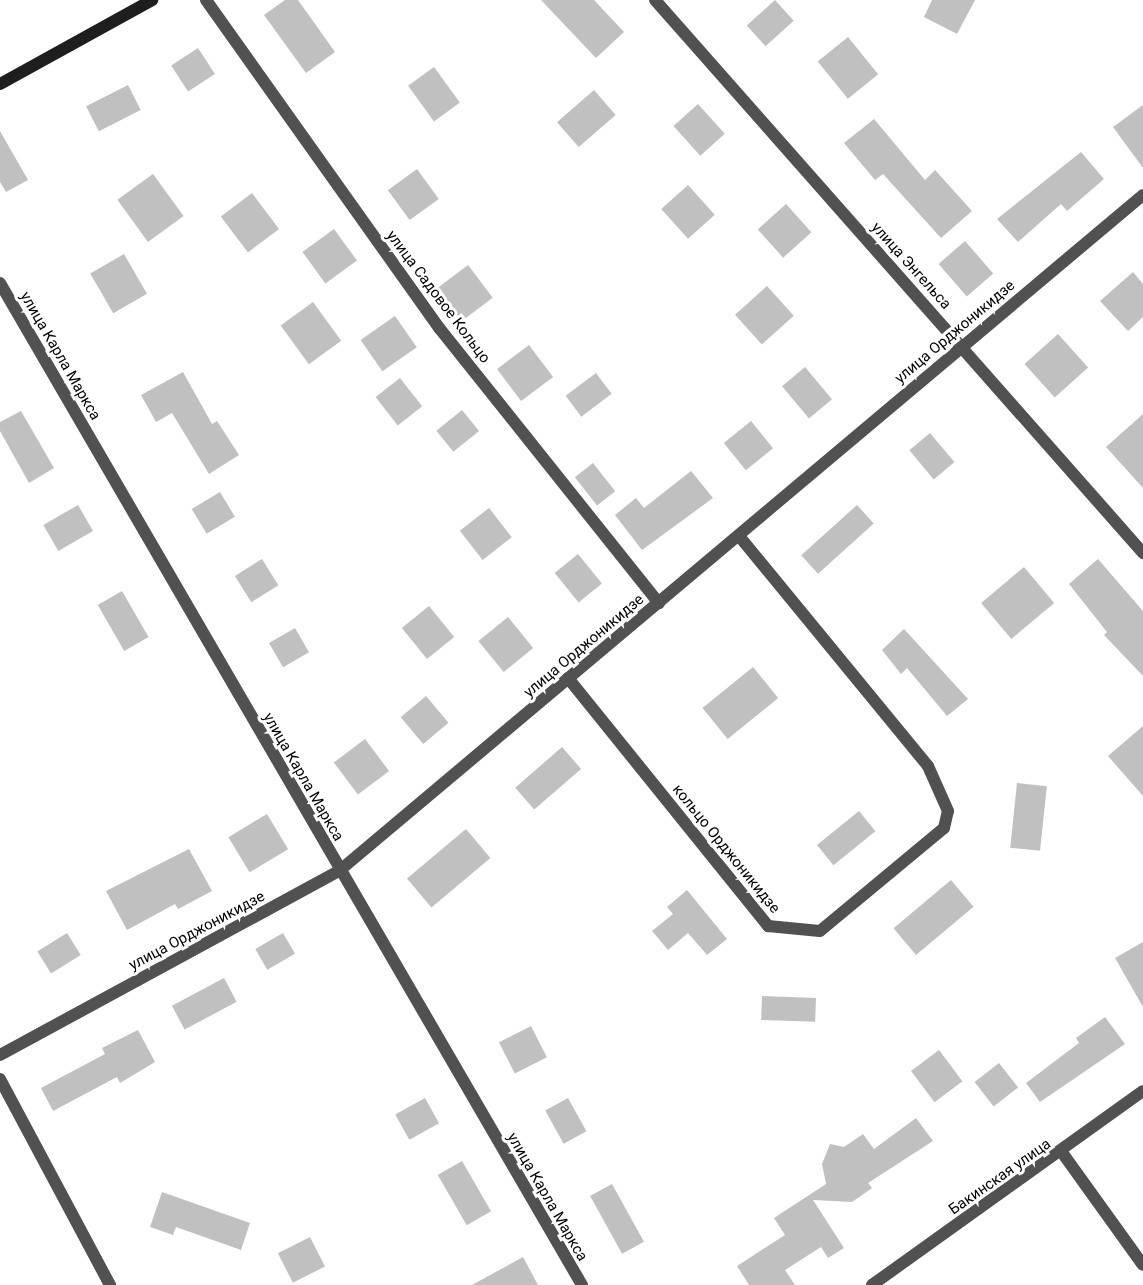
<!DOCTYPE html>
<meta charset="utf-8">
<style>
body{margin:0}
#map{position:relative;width:1143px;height:1285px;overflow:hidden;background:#fff;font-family:Roboto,sans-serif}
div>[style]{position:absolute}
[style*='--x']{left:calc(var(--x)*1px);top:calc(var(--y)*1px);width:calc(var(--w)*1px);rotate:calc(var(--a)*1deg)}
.building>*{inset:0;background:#c0c0c0;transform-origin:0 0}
.minor>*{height:12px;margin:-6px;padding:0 6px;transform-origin:6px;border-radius:6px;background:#515151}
.secondary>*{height:12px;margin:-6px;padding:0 6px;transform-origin:6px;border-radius:6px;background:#1e1e1e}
span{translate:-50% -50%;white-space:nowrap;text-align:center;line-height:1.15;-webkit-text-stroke:6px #fff;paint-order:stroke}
.street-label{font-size:15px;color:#000}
</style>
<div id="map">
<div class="building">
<i style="clip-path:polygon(285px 0,298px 0,335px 52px,306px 73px,264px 15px)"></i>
<i style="clip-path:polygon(541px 0,594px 0,624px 32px,596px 58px)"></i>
<i style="left:775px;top:0;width:28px;height:38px;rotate:48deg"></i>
<i style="clip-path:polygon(932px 0,975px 0,957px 34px,924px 17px)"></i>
<i style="left:848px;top:37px;width:48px;height:39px;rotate:51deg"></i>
<i style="left:198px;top:48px;width:31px;height:32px;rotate:57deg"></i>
<i style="left:434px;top:67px;width:44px;height:32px;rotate:54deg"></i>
<i style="left:128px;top:85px;width:28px;height:47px;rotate:63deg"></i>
<i style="left:594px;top:90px;width:33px;height:49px;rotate:49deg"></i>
<i style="left:698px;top:104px;width:40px;height:33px;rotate:48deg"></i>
<i style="clip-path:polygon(1143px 105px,1143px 168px,1113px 127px)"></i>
<i style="clip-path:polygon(874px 119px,925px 180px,935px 170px,972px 211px,941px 238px,883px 174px,875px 180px,844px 143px)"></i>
<i style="clip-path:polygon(0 131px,28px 180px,6px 192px,0 182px)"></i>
<i style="clip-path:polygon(1081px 152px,1104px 179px,1067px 211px,1061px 204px,1018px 242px,997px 219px)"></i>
<i style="left:417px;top:169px;width:37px;height:36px;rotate:54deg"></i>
<i style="left:153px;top:174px;width:52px;height:44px;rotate:54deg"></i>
<i style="left:688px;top:185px;width:40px;height:36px;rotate:48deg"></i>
<i style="left:252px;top:193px;width:45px;height:39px;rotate:53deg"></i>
<i style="left:786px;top:204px;width:38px;height:38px;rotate:48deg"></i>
<i style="left:334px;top:229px;width:39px;height:39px;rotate:54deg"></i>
<i style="left:965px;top:241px;width:43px;height:35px;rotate:49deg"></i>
<i style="left:124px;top:254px;width:46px;height:39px;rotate:60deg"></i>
<i style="left:468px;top:265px;width:41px;height:39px;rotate:53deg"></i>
<i style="clip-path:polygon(1133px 272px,1143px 284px,1143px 317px,1128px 331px,1100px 301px)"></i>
<i style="left:767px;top:286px;width:40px;height:43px;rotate:48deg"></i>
<i style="left:313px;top:302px;width:48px;height:40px;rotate:54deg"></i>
<i style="left:395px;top:316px;width:38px;height:42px;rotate:55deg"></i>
<i style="left:1058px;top:334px;width:45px;height:45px;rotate:48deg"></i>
<i style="left:529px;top:345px;width:40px;height:40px;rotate:53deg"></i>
<i style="left:805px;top:367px;width:42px;height:30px;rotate:50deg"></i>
<i style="clip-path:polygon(183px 372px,212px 424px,217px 421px,239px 455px,209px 474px,172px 413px,156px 422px,141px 395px)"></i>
<i style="left:596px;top:373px;width:26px;height:38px;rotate:53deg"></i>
<i style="left:400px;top:378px;width:36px;height:31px;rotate:52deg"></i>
<i style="left:462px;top:410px;width:27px;height:33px;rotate:51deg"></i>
<i style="clip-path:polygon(21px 411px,54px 468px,29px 483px,0 431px,0 422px)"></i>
<i style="clip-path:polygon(1143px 414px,1143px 488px,1106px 447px)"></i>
<i style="left:751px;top:421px;width:35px;height:35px;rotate:51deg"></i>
<i style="left:930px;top:433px;width:38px;height:27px;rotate:50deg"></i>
<i style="left:593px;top:463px;width:36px;height:23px;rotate:52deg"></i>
<i style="clip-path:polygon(691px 471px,713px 498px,642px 550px,615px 515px,636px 498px,644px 508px)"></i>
<i style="left:220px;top:492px;width:29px;height:33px;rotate:59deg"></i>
<i style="left:78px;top:505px;width:30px;height:40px;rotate:60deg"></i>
<i style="left:857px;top:505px;width:25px;height:75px;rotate:48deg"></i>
<i style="left:489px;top:508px;width:37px;height:37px;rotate:52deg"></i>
<i style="left:578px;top:554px;width:38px;height:30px;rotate:51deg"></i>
<i style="left:262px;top:559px;width:31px;height:32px;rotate:58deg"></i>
<i style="clip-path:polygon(1098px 559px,1143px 611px,1143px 676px,1104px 635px,1107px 632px,1069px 584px)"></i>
<i style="left:1024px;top:567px;width:47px;height:56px;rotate:50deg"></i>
<i style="left:122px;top:591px;width:53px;height:28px;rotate:60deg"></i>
<i style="left:429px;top:606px;width:40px;height:35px;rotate:51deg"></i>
<i style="left:508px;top:617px;width:40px;height:38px;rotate:51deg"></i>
<i style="left:295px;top:628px;width:28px;height:30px;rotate:60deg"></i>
<i style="clip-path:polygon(904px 629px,968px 699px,947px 716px,907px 668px,901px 674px,882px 650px)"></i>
<i style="left:753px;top:667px;width:40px;height:65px;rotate:51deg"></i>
<i style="left:426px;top:696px;width:35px;height:33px;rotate:50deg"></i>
<i style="clip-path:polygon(1143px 726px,1143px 796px,1108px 756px)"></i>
<i style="left:365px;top:739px;width:40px;height:39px;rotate:53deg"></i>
<i style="left:562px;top:747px;width:29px;height:62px;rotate:49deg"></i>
<i style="left:1017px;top:783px;width:30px;height:65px;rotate:6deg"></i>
<i style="left:859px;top:811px;width:26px;height:54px;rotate:51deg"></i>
<i style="left:267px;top:814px;width:41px;height:45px;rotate:59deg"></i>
<i style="left:466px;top:829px;width:38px;height:77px;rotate:50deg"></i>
<i style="clip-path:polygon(189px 849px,212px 891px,178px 909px,175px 904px,127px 930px,106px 891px)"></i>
<i style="left:951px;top:880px;width:35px;height:75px;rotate:50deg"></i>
<i style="clip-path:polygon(687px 890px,727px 939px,707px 955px,688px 933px,668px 950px,652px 931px,673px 914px,667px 907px)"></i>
<i style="left:67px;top:933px;width:26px;height:35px;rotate:58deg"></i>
<i style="left:283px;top:933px;width:24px;height:32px;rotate:60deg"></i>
<i style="clip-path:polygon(1143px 942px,1143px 1007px,1115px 958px)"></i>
<i style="left:224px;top:978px;width:27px;height:59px;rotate:62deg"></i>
<i style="left:762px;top:996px;width:54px;height:24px;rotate:2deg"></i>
<i style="clip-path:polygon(1105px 1017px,1125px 1044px,1040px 1102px,1026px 1083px,1079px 1043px,1076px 1038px)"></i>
<i style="left:531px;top:1026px;width:35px;height:36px;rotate:63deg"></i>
<i style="clip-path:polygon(138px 1030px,155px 1062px,120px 1083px,117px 1077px,53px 1111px,41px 1088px,105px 1054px,102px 1048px)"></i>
<i style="left:939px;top:1050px;width:39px;height:35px;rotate:53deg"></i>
<i style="left:999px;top:1063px;width:31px;height:31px;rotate:52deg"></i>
<i style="left:425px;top:1098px;width:29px;height:34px;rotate:61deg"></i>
<i style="left:568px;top:1098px;width:38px;height:26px;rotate:61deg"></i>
<i style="clip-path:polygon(916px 1118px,933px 1141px,868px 1183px,872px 1188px,852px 1202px,813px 1200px,844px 1248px,828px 1258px,821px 1247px,785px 1270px,795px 1285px,749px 1285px,737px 1266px,785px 1235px,774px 1218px,826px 1184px,822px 1164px,830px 1144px,844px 1147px,863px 1134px,874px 1149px)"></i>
<i style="left:462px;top:1161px;width:58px;height:28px;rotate:60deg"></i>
<i style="left:612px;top:1184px;width:66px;height:25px;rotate:61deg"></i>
<i style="clip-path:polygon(162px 1192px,250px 1223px,241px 1250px,176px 1227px,173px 1235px,150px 1227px)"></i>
<i style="left:310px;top:1237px;width:33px;height:36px;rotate:63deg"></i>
<i style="clip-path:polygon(523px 1257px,538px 1285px,472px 1285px)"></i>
</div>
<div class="minor">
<i style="--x:206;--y:0;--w:404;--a:54.6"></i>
<i style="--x:440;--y:329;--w:351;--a:51.4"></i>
<i style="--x:655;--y:0;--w:738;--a:48.57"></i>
<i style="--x:0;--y:283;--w:1159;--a:59.85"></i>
<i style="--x:568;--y:678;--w:319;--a:51.1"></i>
<i style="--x:768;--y:926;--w:52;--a:5.5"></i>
<i style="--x:820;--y:931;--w:161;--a:-39.7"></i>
<i style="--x:944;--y:828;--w:17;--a:-77"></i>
<i style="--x:948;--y:811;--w:49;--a:-114"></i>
<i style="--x:928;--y:766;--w:298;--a:-129.4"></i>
<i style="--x:0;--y:1055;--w:386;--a:-28.5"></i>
<i style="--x:339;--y:871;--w:1050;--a:-40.06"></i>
<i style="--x:0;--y:1079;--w:234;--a:61.9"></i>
<i style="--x:1061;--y:1151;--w:140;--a:54.3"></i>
<i style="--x:872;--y:1285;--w:333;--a:-35.6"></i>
</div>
<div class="secondary">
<i style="--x:0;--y:84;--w:174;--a:-28.9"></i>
</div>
<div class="street-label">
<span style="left:911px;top:266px;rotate:48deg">улица Энгельса</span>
<span style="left:438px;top:297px;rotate:53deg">улица Садовое Кольцо</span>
<span style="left:955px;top:332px;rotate:-40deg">улица Орджоникидзе</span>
<span style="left:60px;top:356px;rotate:60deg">улица Карла Маркса</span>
<span style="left:584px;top:646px;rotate:-40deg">улица Орджоникидзе</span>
<span style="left:303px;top:777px;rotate:60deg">улица Карла Маркса</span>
<span style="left:726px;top:849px;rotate:51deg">кольцо Орджоникидзе</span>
<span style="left:197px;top:931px;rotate:-28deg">улица Орджоникидзе</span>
<span style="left:1000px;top:1177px;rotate:-35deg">Бакинская улица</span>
<span style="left:547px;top:1197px;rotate:60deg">улица Карла Маркса</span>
</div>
</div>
